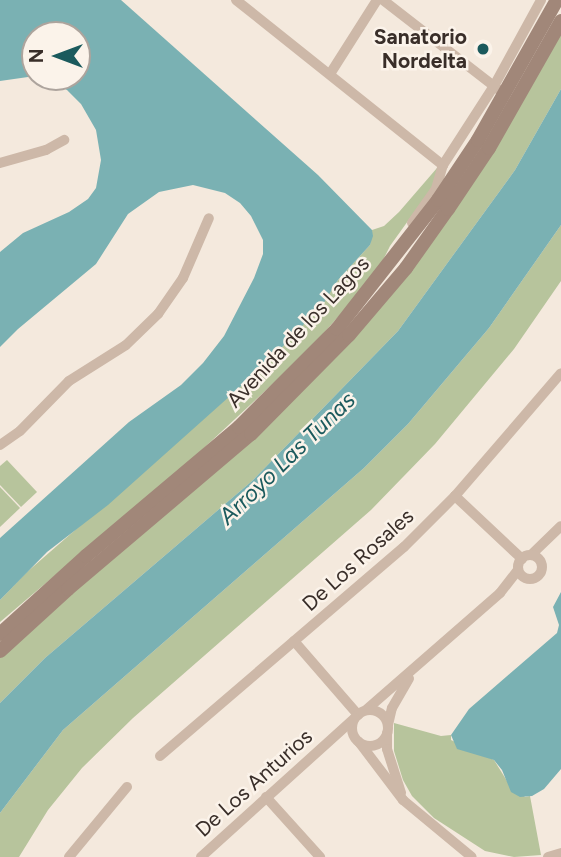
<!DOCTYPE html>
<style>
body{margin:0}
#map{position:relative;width:561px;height:857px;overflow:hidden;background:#f4e9dd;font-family:Figtree,sans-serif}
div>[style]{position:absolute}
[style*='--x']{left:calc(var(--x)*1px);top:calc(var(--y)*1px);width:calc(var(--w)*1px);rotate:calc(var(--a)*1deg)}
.green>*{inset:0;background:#b7c49c}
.water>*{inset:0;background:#7ab1b3}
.street>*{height:10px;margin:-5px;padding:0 5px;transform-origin:5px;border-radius:5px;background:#cdb8a8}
.street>.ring{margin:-5px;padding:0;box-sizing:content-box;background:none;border:10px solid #cdb8a8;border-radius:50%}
.secondary>*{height:14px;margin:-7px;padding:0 7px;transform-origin:7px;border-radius:7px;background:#a18779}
.dots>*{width:19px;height:19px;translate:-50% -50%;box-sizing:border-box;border:4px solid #fbf3ea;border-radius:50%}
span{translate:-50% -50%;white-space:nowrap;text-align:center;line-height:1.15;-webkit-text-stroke:5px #fbf3ea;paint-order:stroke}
.poi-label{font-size:21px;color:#392e29;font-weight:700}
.right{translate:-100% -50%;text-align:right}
.street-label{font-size:21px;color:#392e29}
.water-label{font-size:23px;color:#1b5a5d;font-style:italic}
.north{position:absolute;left:21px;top:21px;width:70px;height:70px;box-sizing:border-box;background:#fbf3ea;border:2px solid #ada49d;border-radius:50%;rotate:270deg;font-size:19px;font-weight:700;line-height:28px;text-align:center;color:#392e29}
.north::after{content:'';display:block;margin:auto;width:24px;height:32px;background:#1b5a5d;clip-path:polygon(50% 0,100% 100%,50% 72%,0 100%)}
</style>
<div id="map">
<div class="green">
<i style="clip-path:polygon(561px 29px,561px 89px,515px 170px,398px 331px,252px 481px,45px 658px,0 703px,0 657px,369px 319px)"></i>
<i style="clip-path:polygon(437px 168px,438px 179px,390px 246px,376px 274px,306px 353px,192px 459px,0 622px,0 600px,27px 572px,268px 362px,322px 304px,338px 280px,370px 245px,372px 230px,384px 226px,399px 212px)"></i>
<i style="clip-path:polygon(561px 225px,561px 281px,514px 349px,435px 444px,371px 510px,133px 718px,82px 768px,48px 810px,19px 857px,0 857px,0 813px,63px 730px,364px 468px,408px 424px,489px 328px)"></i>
<i style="clip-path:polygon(7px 460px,37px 492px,21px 507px,0 485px,0 466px)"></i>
<i style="clip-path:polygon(0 487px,20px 508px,0 527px)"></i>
<i style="clip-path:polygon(394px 723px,441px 736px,451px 735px,451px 740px,494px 760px,507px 781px,525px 797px,530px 796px,541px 855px,514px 857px,485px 851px,434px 818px,412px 796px,403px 780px,394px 751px)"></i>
</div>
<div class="water">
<i style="clip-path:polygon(0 0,121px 0,318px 175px,372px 230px,373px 236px,370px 245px,338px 280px,323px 304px,268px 362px,108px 505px,47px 552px,0 600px,0 538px,129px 422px,181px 385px,203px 363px,224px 336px,254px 278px,263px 254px,263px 240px,251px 216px,240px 203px,225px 193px,193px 185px,159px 192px,128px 214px,96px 264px,18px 329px,0 347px,0 252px,23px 233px,69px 212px,88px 199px,96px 188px,101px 160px,96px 130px,81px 104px,67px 90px,42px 77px,77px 77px,77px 35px,35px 35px,35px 76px,0 81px)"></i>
<i style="clip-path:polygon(561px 89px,561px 225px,489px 328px,408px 424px,364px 468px,63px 730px,0 813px,0 703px,45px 658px,252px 481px,398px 331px,515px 170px)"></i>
<i style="clip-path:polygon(561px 592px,561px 769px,544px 789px,532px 796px,520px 797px,511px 792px,502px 770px,494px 760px,457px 749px,451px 735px,469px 709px,557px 633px,559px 625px,553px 607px)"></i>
</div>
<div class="street">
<i style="--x:236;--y:0;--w:265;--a:38.6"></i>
<i style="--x:383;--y:0;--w:147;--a:37.8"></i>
<i style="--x:330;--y:74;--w:88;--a:-57.6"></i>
<i style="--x:0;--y:163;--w:48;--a:-15.8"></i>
<i style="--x:46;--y:150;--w:21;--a:-29"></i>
<i style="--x:412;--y:223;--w:42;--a:-54.8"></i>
<i style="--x:436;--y:189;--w:25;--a:-74"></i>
<i style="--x:443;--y:165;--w:94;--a:-57.2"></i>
<i style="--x:494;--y:86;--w:98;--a:-61.3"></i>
<i style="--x:0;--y:445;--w:24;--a:-35"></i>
<i style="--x:20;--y:431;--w:70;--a:-45.6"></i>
<i style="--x:69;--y:381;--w:67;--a:-32.3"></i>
<i style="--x:126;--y:345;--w:45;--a:-44.1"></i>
<i style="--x:158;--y:314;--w:44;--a:-55.2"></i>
<i style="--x:183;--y:278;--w:65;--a:-66.6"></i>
<i style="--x:455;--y:496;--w:92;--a:43.2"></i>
<i style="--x:532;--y:554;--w:40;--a:-44"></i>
<i class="ring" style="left:518px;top:555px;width:14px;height:14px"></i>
<i style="--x:294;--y:641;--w:98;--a:49.1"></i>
<i style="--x:366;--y:710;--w:178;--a:-41.1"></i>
<i style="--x:500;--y:593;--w:29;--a:-52"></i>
<i class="ring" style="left:352px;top:710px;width:26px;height:26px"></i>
<i style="--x:388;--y:725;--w:17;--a:-77"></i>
<i style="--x:392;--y:708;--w:34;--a:-60"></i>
<i style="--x:387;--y:733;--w:16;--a:90"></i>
<i style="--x:387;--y:749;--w:46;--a:72.3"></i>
<i style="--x:359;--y:742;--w:73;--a:52.8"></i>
<i style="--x:403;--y:800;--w:89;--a:39.6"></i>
<i style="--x:160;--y:756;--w:321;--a:-40.6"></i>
<i style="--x:404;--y:547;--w:72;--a:-45"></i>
<i style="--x:455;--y:496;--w:162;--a:-49.2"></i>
<i style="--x:266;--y:797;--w:81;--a:48"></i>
<i style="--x:69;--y:857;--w:91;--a:-50.4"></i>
<i style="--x:201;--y:857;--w:207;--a:-42.1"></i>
<i style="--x:548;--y:857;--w:14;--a:-17"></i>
</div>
<div class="secondary">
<i style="--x:0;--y:634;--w:116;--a:-42.2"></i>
<i style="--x:86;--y:556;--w:200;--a:-40.1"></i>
<i style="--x:239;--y:427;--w:139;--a:-45"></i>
<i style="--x:337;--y:329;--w:164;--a:-51.9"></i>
<i style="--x:438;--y:200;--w:72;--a:-56.3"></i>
<i style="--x:478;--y:140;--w:161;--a:-60.6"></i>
<i style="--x:0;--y:651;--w:92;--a:-42.4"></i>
<i style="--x:68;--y:589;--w:240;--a:-40.3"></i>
<i style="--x:251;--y:434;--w:139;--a:-45.3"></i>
<i style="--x:349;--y:335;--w:88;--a:-49.6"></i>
<i style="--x:406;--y:268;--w:72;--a:-54.6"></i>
<i style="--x:448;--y:209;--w:73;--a:-56.1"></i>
<i style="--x:489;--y:148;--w:146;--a:-60.4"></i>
</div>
<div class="dots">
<i style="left:483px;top:49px;background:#1b5a5d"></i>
</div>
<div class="poi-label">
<span class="right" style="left:467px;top:49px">Sanatorio<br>Nordelta</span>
</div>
<div class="street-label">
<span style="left:298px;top:332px;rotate:-47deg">Avenida de los Lagos</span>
<span style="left:358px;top:560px;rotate:-42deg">De Los Rosales</span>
<span style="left:254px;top:783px;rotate:-42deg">De Los Anturios</span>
</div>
<div class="water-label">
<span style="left:287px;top:458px;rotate:-44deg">Arroyo Las Tunas</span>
</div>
<div class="north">N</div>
</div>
